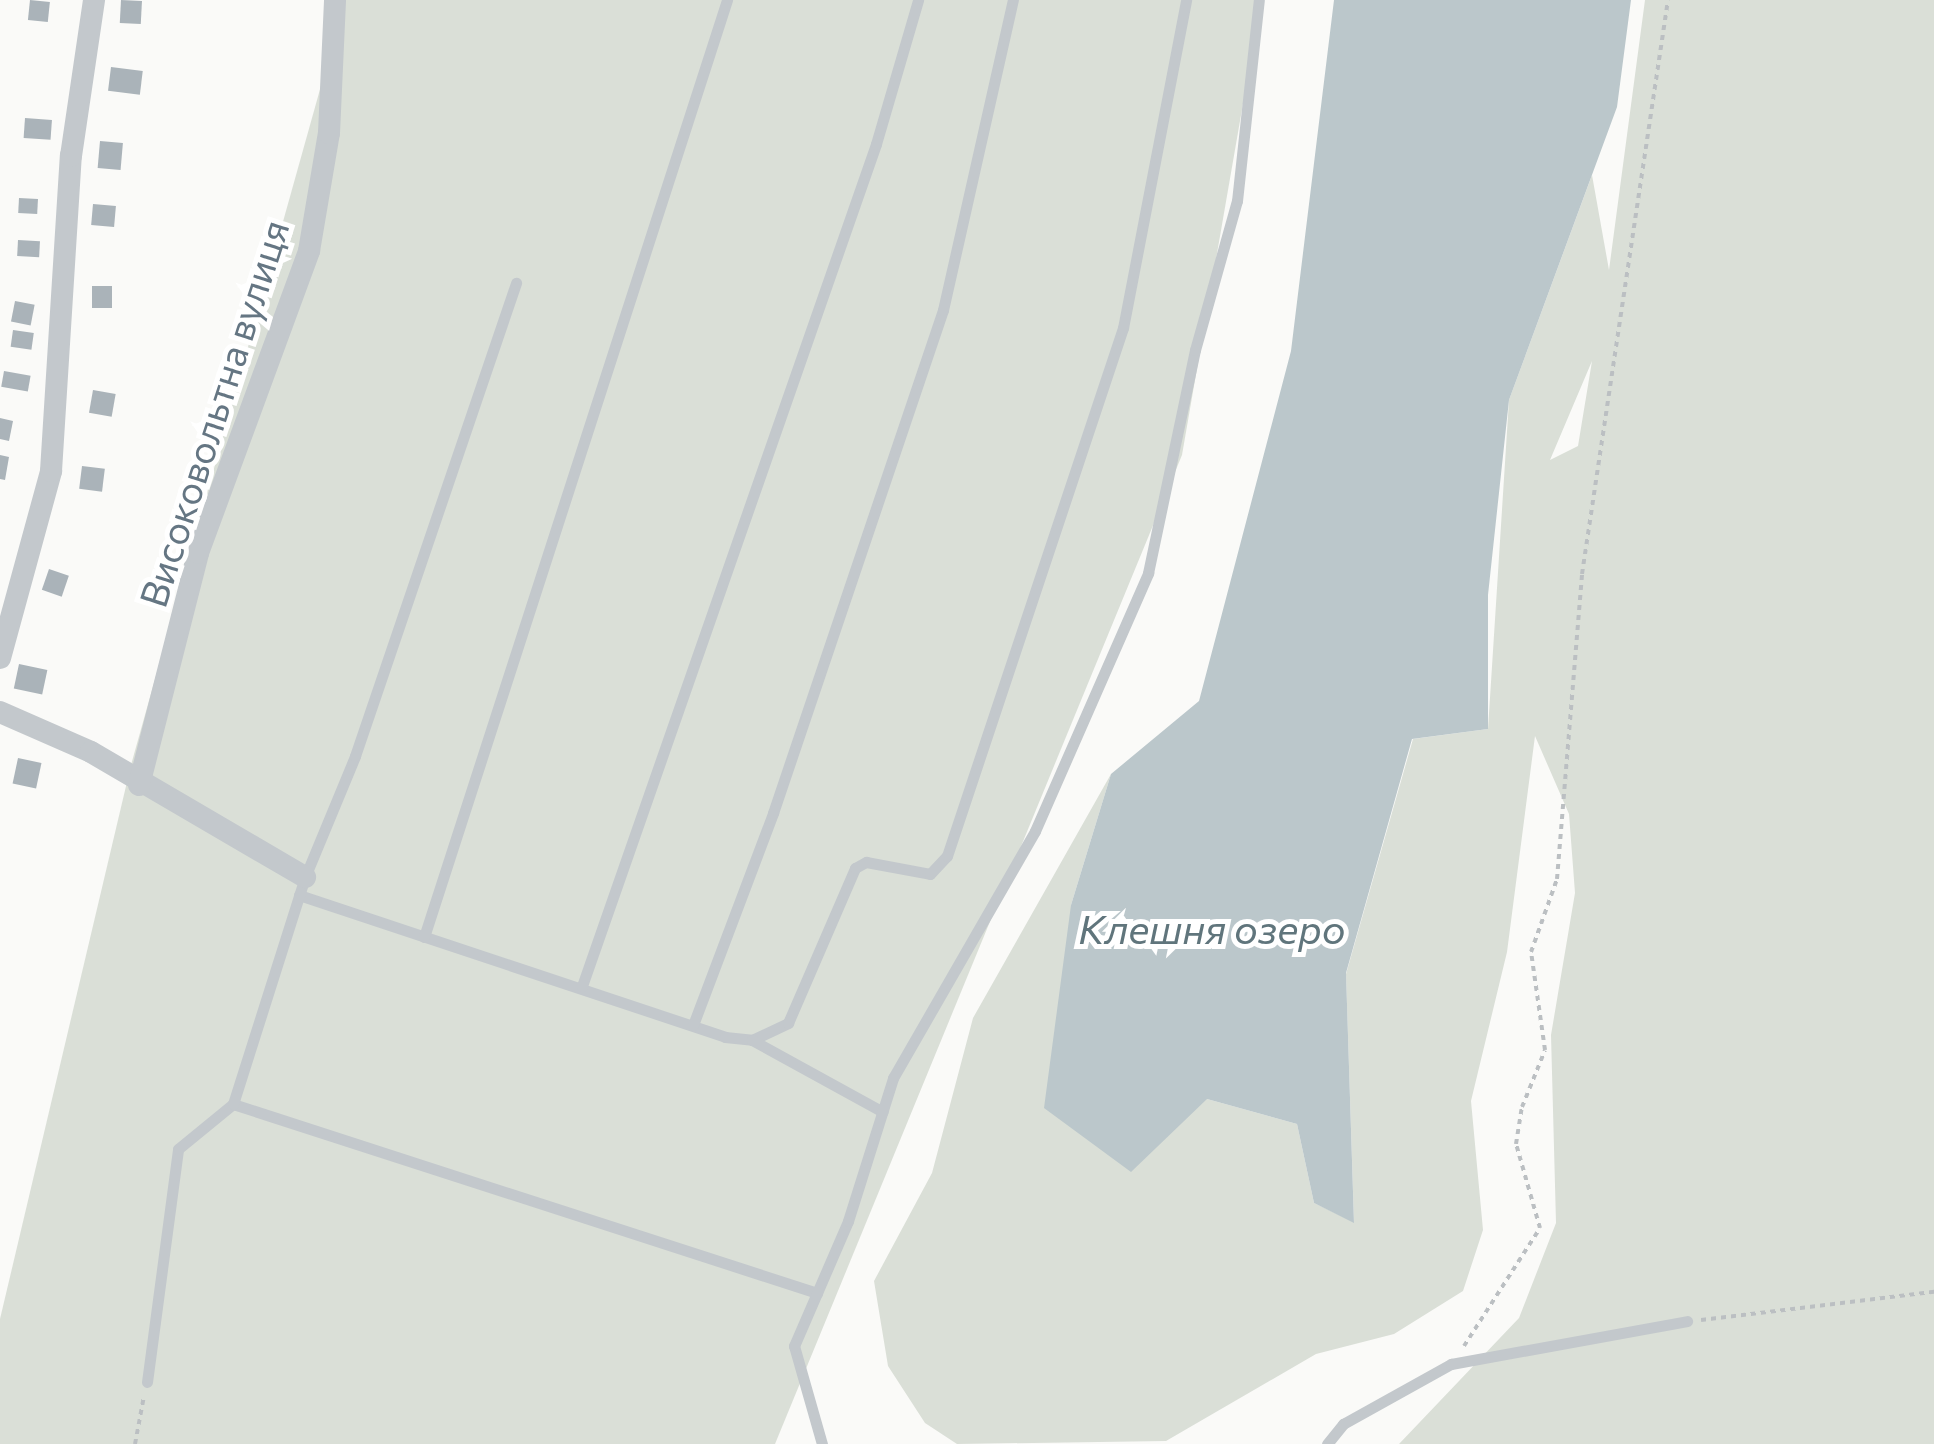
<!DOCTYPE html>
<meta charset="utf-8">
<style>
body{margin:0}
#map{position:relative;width:1934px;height:1444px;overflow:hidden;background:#fafaf8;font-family:Commissioner,sans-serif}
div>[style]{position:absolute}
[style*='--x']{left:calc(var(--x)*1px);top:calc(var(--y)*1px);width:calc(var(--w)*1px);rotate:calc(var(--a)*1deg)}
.green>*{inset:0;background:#dadfd7}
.water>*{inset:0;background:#bbc7cb}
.building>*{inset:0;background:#aab3b9;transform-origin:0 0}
.path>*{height:4px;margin-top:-2px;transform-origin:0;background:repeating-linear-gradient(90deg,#bbbfc2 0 5px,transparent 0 10px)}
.service>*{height:11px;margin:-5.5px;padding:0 5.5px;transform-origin:5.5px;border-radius:5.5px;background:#c3c8cc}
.minor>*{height:22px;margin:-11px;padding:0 11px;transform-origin:11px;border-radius:11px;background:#c3c8cc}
span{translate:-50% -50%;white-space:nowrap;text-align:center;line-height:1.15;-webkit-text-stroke:10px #fff;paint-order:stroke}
.street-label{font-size:38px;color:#657683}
.water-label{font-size:40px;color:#60757c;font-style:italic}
</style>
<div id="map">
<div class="green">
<i style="clip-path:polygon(345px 0,1261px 0,1182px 455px,775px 1444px,0 1444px,0 1319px,131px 765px)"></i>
<i style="clip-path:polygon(evenodd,1645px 0,1934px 0,1934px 1444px,1399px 1444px,1519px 1318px,1556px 1223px,1551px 1035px,1575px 893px,1569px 814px,1535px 736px,1507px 952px,1471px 1101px,1483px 1230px,1463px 1291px,1394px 1334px,1316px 1354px,1166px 1441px,957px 1444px,925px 1423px,888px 1366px,874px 1281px,932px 1173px,973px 1018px,1111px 774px,1071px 905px,1207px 1099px,1297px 1124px,1314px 1203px,1354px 1222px,1346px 974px,1413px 739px,1488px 729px,1509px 400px,1592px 175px,1609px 270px,1645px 0,1592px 361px,1578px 446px,1550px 460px,1592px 361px)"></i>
</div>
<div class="water">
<i style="clip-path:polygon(1334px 0,1631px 0,1617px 107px,1509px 400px,1488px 595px,1488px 729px,1412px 739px,1346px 973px,1354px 1223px,1314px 1203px,1297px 1124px,1207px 1099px,1131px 1172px,1044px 1108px,1071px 905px,1111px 774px,1199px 701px,1291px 351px)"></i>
</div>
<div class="building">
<i style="left:30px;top:0;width:20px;height:20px;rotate:6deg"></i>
<i style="left:121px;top:0;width:21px;height:23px;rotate:3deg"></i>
<i style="left:111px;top:67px;width:32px;height:24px;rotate:7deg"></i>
<i style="left:25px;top:118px;width:27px;height:20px;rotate:4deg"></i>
<i style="left:100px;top:141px;width:23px;height:27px;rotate:5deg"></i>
<i style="left:19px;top:198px;width:19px;height:15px;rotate:3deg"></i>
<i style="left:93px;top:204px;width:23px;height:21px;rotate:5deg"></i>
<i style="left:18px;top:240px;width:22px;height:16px;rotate:3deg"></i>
<i style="left:92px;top:286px;width:20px;height:22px"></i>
<i style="left:15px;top:301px;width:20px;height:21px;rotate:11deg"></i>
<i style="left:13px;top:330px;width:21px;height:17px;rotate:8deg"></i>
<i style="left:4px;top:371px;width:27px;height:16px;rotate:10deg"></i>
<i style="left:93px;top:390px;width:23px;height:23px;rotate:10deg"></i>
<i style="clip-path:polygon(0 418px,13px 421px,9px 441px,0 439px)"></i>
<i style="clip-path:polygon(0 455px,9px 457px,5px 480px,0 479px)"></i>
<i style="left:82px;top:466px;width:23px;height:23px;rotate:7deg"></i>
<i style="left:49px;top:569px;width:21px;height:22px;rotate:19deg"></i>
<i style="left:19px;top:664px;width:29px;height:25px;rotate:12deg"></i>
<i style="left:18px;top:758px;width:24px;height:26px;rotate:12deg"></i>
</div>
<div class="path">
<i style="--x:1701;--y:1320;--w:235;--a:-6.9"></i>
<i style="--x:1464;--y:1346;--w:140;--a:-57.2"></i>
<i style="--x:1540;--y:1228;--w:87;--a:-105.9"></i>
<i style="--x:1516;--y:1144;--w:37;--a:-81"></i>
<i style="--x:1522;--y:1107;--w:61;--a:-68"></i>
<i style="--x:1545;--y:1050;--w:99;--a:-98.1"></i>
<i style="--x:1531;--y:952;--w:77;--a:-70.4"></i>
<i style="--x:1557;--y:879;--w:306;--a:-85.3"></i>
<i style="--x:1582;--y:574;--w:580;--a:-81.48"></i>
<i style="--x:135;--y:1444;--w:49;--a:-79.4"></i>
</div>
<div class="service">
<i style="--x:299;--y:895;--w:449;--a:18.4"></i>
<i style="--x:725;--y:1037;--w:27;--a:6"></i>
<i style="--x:752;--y:1040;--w:40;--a:-25"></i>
<i style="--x:788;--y:1023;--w:169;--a:-66.6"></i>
<i style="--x:855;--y:868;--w:13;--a:-29"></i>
<i style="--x:866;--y:862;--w:65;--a:10.6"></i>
<i style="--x:930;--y:874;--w:25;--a:-47"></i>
<i style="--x:947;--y:856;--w:557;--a:-71.57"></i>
<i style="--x:1123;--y:328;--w:334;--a:-79.1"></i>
<i style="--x:424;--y:937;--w:985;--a:-72.08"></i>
<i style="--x:582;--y:986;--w:892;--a:-70.75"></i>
<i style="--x:876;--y:144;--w:150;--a:-73.7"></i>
<i style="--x:693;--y:1025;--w:227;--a:-69.3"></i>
<i style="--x:773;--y:813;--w:531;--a:-71.33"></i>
<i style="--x:943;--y:310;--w:318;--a:-77.3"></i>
<i style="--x:752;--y:1040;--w:149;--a:28.8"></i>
<i style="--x:233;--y:1104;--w:614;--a:17.93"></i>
<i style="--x:147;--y:1382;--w:235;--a:-82.4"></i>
<i style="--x:178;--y:1149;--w:71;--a:-39.3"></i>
<i style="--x:233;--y:1104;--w:238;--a:-72.4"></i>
<i style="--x:305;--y:877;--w:131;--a:-67.5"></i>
<i style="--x:355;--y:756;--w:500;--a:-71.2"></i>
<i style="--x:822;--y:1444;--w:102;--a:-105.9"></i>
<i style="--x:794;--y:1346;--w:136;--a:-66.6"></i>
<i style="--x:848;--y:1221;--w:150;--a:-72.5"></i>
<i style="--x:893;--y:1078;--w:285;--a:-60.1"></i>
<i style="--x:1035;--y:831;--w:282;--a:-66.3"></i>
<i style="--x:1148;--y:573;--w:228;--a:-78.1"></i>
<i style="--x:1195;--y:350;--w:155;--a:-74.3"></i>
<i style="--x:1237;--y:201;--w:202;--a:-83.8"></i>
<i style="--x:1327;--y:1444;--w:26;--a:-51"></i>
<i style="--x:1343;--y:1424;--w:124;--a:-29.1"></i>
<i style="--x:1451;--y:1364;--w:240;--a:-10.3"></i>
</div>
<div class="minor">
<i style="--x:0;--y:658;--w:194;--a:-74.7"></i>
<i style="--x:51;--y:471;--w:316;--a:-86.4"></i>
<i style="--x:71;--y:156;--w:158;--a:-81.6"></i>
<i style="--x:0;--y:712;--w:99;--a:23.7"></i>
<i style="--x:91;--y:752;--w:248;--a:30.3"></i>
<i style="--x:139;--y:785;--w:239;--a:-75.7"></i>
<i style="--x:198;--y:553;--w:322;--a:-69.8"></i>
<i style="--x:309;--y:251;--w:120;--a:-80.4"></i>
<i style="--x:329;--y:133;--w:133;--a:-87.4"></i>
</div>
<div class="street-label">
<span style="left:213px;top:413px;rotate:-72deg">Високовольтна вулиця</span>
</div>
<div class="water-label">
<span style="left:1212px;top:928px">Клешня озеро</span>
</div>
</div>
